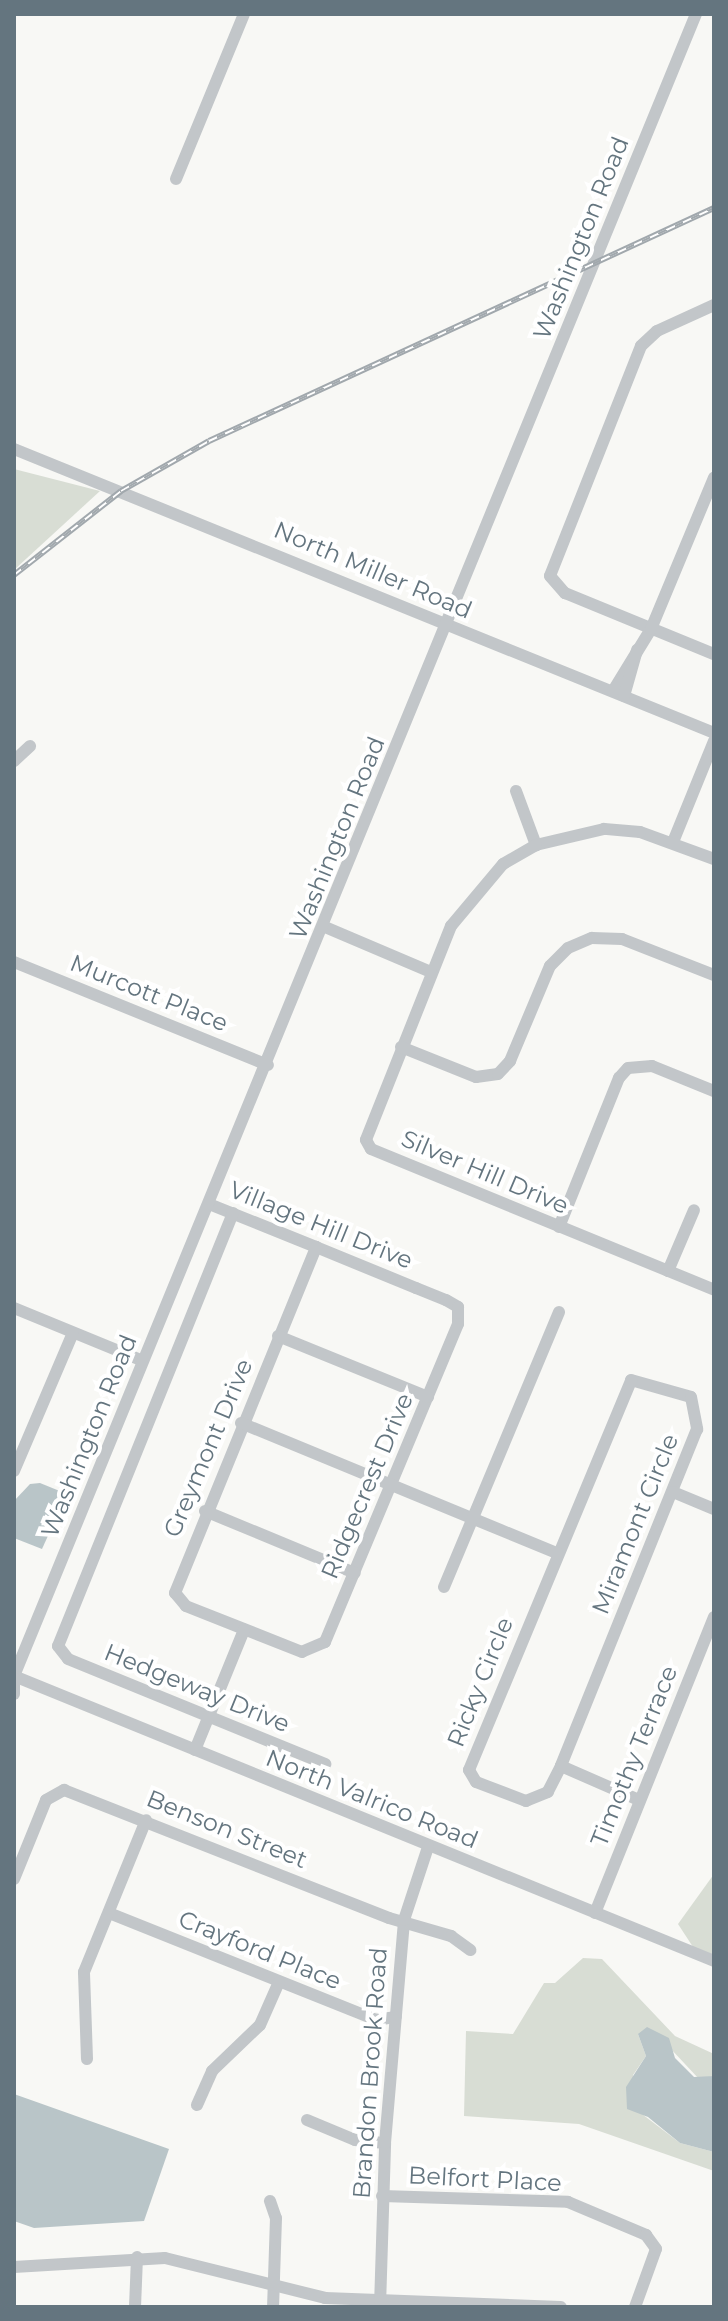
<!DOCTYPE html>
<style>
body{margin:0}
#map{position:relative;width:728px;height:2321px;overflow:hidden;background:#f8f8f5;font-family:Montserrat,sans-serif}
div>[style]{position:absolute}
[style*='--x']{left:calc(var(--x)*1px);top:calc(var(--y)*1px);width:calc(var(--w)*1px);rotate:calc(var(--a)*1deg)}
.green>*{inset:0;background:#d8ddd4}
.water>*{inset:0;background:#b9c5c8}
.minor>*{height:12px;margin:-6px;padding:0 6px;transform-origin:6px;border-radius:6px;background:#c2c6c9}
.rail>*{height:6px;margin-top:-3px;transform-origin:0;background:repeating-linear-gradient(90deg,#fff 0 9px,#a1a8ad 0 18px);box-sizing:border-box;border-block:2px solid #a1a8ad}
span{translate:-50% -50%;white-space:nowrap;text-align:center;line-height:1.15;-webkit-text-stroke:8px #fff;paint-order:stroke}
.street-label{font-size:24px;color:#64757f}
.frame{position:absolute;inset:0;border:16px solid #64757f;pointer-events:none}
</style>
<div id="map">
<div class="green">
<i style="clip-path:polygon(14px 469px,100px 491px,14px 570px)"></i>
<i style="clip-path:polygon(714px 1874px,714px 1955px,693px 1947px,678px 1924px)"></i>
<i style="clip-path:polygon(583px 1958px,602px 1959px,675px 2036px,714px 2054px,714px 2076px,699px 2079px,670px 2048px,638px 2034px,646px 2056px,633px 2075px,642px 2114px,680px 2143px,714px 2152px,714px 2171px,579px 2124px,464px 2116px,466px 2031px,513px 2034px,544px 1983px,555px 1983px)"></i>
</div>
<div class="water">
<i style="clip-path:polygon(40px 1483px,67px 1494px,42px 1549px,14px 1538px,14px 1501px,30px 1484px)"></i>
<i style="clip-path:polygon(647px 2027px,669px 2038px,675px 2058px,694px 2077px,714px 2076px,714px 2152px,680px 2143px,648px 2117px,627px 2109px,626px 2087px,646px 2056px,638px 2034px)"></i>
<i style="clip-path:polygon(14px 2094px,169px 2149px,144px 2221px,34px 2228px,14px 2221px)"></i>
</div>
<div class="minor">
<i style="--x:176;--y:179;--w:178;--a:-67.6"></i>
<i style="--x:714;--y:305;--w:63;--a:155.5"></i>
<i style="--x:657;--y:331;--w:22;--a:137"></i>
<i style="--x:641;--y:346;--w:247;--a:111.6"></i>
<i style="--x:550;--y:576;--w:23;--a:49"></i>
<i style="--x:565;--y:593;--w:161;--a:22.3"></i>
<i style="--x:14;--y:449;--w:755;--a:22.08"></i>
<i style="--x:613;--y:691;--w:73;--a:-58.5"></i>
<i style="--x:651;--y:629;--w:164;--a:-67.4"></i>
<i style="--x:624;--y:696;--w:48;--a:-74.2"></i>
<i style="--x:14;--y:761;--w:22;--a:-43"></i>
<i style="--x:516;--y:791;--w:58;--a:69.7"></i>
<i style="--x:673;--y:842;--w:109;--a:-67.9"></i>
<i style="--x:714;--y:859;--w:79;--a:-160"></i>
<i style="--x:640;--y:832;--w:36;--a:-175"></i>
<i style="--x:604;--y:829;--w:70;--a:166.8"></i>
<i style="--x:536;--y:845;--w:38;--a:150"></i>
<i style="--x:503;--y:864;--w:81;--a:130"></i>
<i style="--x:451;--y:926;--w:230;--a:111.7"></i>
<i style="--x:366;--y:1140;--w:10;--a:61"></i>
<i style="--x:371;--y:1149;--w:371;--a:22.3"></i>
<i style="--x:325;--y:927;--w:115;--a:23"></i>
<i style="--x:14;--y:962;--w:274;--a:22.1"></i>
<i style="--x:401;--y:1047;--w:81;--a:21.8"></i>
<i style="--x:476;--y:1077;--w:22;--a:-8"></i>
<i style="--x:498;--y:1074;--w:18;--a:-47"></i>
<i style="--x:510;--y:1061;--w:103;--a:-67.2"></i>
<i style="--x:550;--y:966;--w:25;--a:-45"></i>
<i style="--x:568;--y:948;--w:26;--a:-23"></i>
<i style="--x:592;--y:938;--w:30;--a:2"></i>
<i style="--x:622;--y:939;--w:99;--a:21.4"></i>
<i style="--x:209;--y:1204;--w:115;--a:21.9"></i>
<i style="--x:316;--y:1247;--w:108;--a:22.3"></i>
<i style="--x:416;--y:1288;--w:32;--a:22"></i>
<i style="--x:446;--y:1300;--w:14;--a:30"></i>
<i style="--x:458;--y:1307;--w:17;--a:90"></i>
<i style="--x:458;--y:1324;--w:345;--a:112.7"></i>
<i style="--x:325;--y:1642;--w:25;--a:157"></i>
<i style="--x:302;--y:1652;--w:125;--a:-158.4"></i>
<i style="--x:186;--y:1606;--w:17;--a:-130"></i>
<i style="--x:175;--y:1593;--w:374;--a:-67.8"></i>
<i style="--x:233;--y:1213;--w:467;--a:112"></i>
<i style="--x:58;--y:1646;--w:16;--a:52"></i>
<i style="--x:68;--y:1659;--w:278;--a:22.2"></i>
<i style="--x:559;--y:1227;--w:161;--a:-68.1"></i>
<i style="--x:619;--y:1078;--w:13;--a:-48"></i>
<i style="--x:628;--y:1068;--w:24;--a:-5"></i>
<i style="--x:652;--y:1066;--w:67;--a:22"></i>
<i style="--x:668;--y:1271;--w:66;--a:-66.9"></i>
<i style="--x:14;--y:1308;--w:139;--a:22.3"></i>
<i style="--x:278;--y:1336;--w:162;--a:22.1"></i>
<i style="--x:631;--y:1380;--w:62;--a:15.8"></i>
<i style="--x:691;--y:1397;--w:33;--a:79"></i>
<i style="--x:697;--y:1429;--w:363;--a:112"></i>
<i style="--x:561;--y:1766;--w:29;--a:117"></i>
<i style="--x:548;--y:1792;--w:24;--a:158"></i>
<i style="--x:526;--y:1801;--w:53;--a:-159.2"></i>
<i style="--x:476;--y:1782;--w:14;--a:-120"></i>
<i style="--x:469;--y:1770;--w:422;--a:-67.4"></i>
<i style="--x:241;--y:1423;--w:342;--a:22.4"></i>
<i style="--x:14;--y:1471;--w:150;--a:-66.9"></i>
<i style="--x:673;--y:1492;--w:44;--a:22.5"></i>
<i style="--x:205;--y:1511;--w:162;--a:22.5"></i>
<i style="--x:444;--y:1587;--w:298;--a:-67.3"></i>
<i style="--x:14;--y:1676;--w:1796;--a:-67.69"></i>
<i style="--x:14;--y:1676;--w:756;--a:22.15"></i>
<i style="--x:14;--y:1678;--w:16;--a:90"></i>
<i style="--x:195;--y:1750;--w:130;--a:-67.8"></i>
<i style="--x:561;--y:1766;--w:85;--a:23.6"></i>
<i style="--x:14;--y:1879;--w:85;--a:-67.9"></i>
<i style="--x:46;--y:1800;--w:21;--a:-29"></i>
<i style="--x:64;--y:1790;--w:349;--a:21.5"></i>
<i style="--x:389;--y:1918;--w:65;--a:16.2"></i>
<i style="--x:451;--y:1936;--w:24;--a:36"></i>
<i style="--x:109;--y:1913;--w:288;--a:21.8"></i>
<i style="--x:376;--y:2020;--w:20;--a:-9"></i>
<i style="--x:595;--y:1913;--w:319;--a:-68.1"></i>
<i style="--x:87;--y:2059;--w:87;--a:-92"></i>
<i style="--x:84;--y:1972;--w:164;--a:-67.8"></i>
<i style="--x:197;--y:2105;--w:37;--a:-66"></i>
<i style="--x:212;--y:2071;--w:66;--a:-43.8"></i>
<i style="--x:260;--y:2025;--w:47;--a:-66.2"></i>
<i style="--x:307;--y:2120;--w:52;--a:22.6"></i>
<i style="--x:355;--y:2140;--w:30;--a:6"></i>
<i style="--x:382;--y:2196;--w:186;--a:1.8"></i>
<i style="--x:568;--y:2202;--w:85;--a:22.9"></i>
<i style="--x:646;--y:2235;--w:17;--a:54"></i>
<i style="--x:656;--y:2249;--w:62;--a:109.9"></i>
<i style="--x:270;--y:2201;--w:18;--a:71"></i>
<i style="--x:276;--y:2218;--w:89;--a:91.9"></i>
<i style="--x:14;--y:2267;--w:151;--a:-3.4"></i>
<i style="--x:165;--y:2258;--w:165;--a:14"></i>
<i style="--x:325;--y:2298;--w:236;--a:2.2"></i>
<i style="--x:380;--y:2306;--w:163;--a:-88.2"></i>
<i style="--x:385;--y:2143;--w:224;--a:-85.1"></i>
<i style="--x:404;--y:1920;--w:77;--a:-71.8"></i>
<i style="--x:135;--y:2307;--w:50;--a:-87.7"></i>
</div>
<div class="rail">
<i style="--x:14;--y:575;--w:136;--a:-38.1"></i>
<i style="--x:121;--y:491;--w:101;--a:-29.6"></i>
<i style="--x:209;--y:441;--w:556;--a:-24.77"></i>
</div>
<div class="street-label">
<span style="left:581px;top:238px;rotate:-68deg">Washington Road</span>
<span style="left:373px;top:570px;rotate:23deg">North Miller Road</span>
<span style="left:337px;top:838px;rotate:-68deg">Washington Road</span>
<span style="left:149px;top:993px;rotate:22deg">Murcott Place</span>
<span style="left:485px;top:1172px;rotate:23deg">Silver Hill Drive</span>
<span style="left:321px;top:1225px;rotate:22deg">Village Hill Drive</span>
<span style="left:89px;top:1436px;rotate:-68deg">Washington Road</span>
<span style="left:208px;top:1448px;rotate:-67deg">Greymont Drive</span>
<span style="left:367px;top:1486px;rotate:-67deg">Ridgecrest Drive</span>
<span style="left:635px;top:1524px;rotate:-68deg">Miramont Circle</span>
<span style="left:480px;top:1682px;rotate:-68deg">Ricky Circle</span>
<span style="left:197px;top:1688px;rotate:22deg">Hedgeway Drive</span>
<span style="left:634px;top:1756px;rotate:-68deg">Timothy Terrace</span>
<span style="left:372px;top:1799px;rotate:22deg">North Valrico Road</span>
<span style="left:227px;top:1829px;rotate:22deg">Benson Street</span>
<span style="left:260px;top:1950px;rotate:22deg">Crayford Place</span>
<span style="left:370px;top:2073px;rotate:-86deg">Brandon Brook Road</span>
<span style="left:485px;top:2179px;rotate:3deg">Belfort Place</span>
</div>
<div class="frame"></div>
</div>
